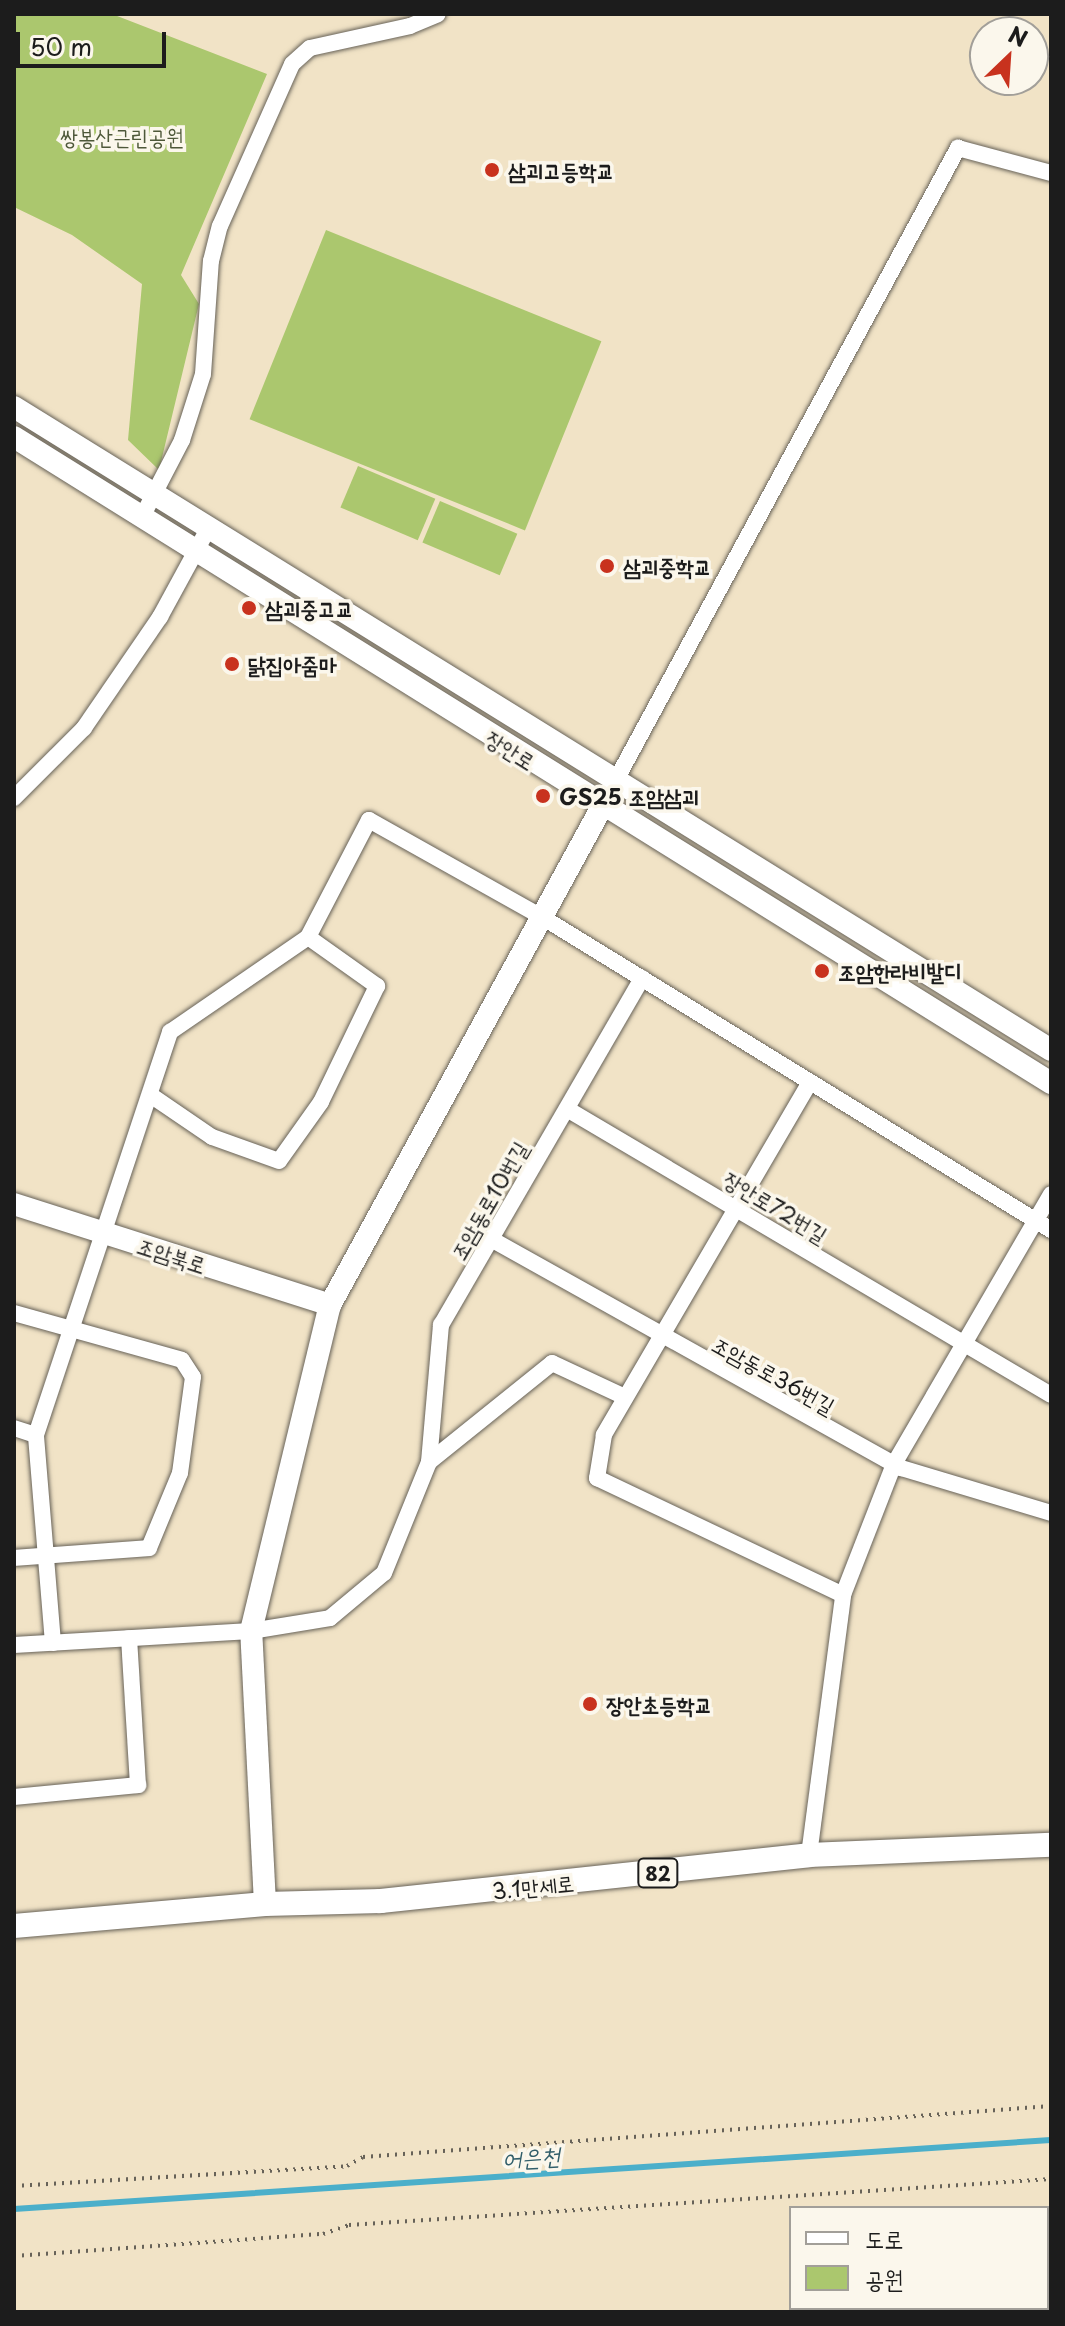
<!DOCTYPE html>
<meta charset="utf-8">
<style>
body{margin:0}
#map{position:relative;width:1065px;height:2326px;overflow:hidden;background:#f1e3c6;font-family:"Playpen Sans","Poor Story",sans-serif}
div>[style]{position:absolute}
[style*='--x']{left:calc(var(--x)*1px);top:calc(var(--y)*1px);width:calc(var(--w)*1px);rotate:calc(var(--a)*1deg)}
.green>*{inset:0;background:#abc76e;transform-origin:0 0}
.stream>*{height:6px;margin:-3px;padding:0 3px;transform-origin:3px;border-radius:3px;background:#4bafca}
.path>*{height:4px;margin-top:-2px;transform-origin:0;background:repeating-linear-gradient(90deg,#676258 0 2px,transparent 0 8px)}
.roads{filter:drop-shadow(0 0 2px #676258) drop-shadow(0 0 2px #676258)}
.street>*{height:16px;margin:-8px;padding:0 8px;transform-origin:8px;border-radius:8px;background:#fff}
.secondary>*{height:22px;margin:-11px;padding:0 11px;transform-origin:11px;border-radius:11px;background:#fff}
.primary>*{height:24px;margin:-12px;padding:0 12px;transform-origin:12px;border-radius:12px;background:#fff}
.dots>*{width:22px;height:22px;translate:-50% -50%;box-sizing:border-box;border:4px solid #fbf7ec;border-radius:50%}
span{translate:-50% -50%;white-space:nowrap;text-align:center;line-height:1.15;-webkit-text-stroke:7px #fbf7ec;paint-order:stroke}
.shield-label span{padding:2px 6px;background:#fbf7ec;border:2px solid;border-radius:6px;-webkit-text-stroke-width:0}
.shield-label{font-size:20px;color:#1c1c1c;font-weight:700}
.park-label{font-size:22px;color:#4e5839}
.poi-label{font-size:22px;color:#1c1c1c;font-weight:700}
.left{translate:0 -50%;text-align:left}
.street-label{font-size:22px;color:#1c1c1c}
.water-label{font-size:24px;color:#315e6a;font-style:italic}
.frame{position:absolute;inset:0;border:16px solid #1c1c1c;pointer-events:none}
.legend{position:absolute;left:789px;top:2206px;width:260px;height:104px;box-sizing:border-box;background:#fbf7ec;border:2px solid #a29f99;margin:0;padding:10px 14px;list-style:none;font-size:24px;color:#1c1c1c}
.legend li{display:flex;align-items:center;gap:16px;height:40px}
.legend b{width:40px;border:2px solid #a29f99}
.north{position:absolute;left:969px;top:16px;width:80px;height:80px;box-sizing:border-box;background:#fbf7ec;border:2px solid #a29f99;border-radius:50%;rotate:25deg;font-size:22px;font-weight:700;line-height:32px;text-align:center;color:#1c1c1c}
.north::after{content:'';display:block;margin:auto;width:28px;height:36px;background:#c8321e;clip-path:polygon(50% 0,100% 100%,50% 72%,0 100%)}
.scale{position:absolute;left:16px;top:32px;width:150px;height:36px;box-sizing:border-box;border:4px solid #1c1c1c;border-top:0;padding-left:10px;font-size:24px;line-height:28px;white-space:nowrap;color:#1c1c1c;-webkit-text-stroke:6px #fbf7ec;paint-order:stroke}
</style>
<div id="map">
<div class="green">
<i style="clip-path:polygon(14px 14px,112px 14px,267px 74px,181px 275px,199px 304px,159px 470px,128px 440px,142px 284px,72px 235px,14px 207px)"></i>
<i style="left:326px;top:230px;width:297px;height:204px;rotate:22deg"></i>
<i style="left:358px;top:466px;width:84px;height:45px;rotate:23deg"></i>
<i style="left:440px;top:501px;width:84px;height:45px;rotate:23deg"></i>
</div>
<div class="stream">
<i style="--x:14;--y:2209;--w:1039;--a:-3.81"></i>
</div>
<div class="path">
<i style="--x:14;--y:2186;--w:334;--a:-3.4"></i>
<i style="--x:347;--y:2166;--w:18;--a:-29"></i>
<i style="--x:363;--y:2157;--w:690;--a:-4.24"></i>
<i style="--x:14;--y:2256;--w:310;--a:-4.1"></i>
<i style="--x:323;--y:2234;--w:28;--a:-19"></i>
<i style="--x:349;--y:2225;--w:704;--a:-3.75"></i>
</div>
<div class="roads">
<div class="street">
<i style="--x:142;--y:517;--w:87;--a:-62.5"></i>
<i style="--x:182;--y:440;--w:69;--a:-72.3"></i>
<i style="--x:203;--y:374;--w:113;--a:-86"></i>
<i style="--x:211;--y:261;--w:36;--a:-76"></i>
<i style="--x:220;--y:226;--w:177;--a:-66"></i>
<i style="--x:292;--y:64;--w:24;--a:-42"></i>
<i style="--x:310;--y:48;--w:102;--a:-12.4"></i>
<i style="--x:410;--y:26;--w:30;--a:-23"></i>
<i style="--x:616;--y:780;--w:719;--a:-61.58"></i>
<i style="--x:958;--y:148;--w:96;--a:15"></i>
<i style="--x:14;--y:798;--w:99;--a:-45"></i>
<i style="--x:84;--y:728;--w:135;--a:-55.6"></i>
<i style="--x:160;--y:617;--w:100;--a:-61.4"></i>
<i style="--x:308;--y:937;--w:132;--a:-62.5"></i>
<i style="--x:369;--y:820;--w:198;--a:29.3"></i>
<i style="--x:542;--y:917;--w:598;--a:31.59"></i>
<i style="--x:810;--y:1082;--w:409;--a:120.3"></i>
<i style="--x:604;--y:1435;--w:44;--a:99.2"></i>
<i style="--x:597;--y:1478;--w:272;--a:25.4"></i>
<i style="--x:843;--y:1595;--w:141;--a:-68.7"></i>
<i style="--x:894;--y:1464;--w:312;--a:-59.8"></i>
<i style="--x:567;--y:1109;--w:562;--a:30.58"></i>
<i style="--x:491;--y:1239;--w:470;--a:29.2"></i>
<i style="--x:901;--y:1468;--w:157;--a:16.7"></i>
<i style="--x:14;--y:1313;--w:174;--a:15.6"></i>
<i style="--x:182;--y:1360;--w:20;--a:57"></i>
<i style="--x:193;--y:1377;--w:97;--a:97.7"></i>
<i style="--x:180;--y:1473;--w:81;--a:112.5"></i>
<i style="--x:149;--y:1548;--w:135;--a:175.8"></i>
<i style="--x:14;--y:1428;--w:23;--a:18"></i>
<i style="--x:429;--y:1462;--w:158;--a:-38.8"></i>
<i style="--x:552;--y:1363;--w:81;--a:25"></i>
<i style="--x:53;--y:1643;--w:209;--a:-94.7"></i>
<i style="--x:36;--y:1435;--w:425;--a:-71.6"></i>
<i style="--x:170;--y:1032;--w:168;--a:-34.5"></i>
<i style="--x:308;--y:937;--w:85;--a:35.4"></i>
<i style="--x:377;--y:986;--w:129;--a:115.8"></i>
<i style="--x:321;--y:1102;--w:72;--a:125.4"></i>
<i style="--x:279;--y:1161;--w:71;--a:-160.3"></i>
<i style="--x:212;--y:1137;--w:73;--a:-145.7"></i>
<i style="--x:14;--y:1645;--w:237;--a:-3.4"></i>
<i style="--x:251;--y:1631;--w:80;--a:-9.3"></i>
<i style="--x:330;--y:1618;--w:70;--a:-39.8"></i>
<i style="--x:384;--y:1573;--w:120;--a:-67.9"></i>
<i style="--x:429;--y:1462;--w:138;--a:-85"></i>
<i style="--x:441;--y:1325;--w:401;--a:-59.9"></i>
<i style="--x:14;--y:1797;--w:125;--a:-5.5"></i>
<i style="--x:138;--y:1785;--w:147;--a:-93.5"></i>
<i style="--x:809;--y:1855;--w:262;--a:-82.5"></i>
</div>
<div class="secondary">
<i style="--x:14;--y:407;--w:1220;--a:31.8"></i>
<i style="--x:14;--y:437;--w:1222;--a:31.92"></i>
<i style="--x:14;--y:1204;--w:332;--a:17.7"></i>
<i style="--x:265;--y:1904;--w:273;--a:-92.9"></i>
<i style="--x:251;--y:1631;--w:335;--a:-76.4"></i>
<i style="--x:330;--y:1305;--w:582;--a:-61.37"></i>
</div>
<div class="primary">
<i style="--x:14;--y:1926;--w:252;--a:-5"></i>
<i style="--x:265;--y:1904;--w:116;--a:-1.5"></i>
<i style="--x:381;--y:1901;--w:430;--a:-6.1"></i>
<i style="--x:809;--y:1855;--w:242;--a:-2.4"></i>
</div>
</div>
<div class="dots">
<i style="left:492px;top:170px;background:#c8321e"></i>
<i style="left:607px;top:566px;background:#c8321e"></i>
<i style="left:249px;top:608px;background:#c8321e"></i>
<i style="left:232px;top:664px;background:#c8321e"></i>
<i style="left:543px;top:796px;background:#c8321e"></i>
<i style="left:822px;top:971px;background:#c8321e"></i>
<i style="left:590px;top:1704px;background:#c8321e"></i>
</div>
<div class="shield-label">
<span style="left:658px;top:1873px">82</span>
</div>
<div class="park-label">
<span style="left:122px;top:136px">쌍봉산근린공원</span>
</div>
<div class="poi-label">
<span class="left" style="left:508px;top:170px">삼괴고등학교</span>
<span class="left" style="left:623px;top:566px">삼괴중학교</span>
<span class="left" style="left:265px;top:608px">삼괴중고교</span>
<span class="left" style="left:248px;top:664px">닭집아줌마</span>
<span class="left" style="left:559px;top:796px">GS25 조암삼괴</span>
<span class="left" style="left:838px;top:971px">조암한라비발디</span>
<span class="left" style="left:606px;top:1704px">장안초등학교</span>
</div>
<div class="street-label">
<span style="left:511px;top:749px;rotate:32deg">장안로</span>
<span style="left:488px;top:1200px;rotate:-60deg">조암동로10번길</span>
<span style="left:776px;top:1206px;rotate:31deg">장안로72번길</span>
<span style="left:172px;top:1254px;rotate:18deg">조암북로</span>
<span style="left:774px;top:1374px;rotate:29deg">조암동로36번길</span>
<span style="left:533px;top:1886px;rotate:-6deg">3.1만세로</span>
</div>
<div class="water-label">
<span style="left:531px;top:2157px;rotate:-4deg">어은천</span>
</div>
<div class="frame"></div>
<ul class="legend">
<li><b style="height:10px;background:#fff"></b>도로</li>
<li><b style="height:22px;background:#abc76e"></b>공원</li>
</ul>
<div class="north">N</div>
<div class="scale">50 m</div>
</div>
